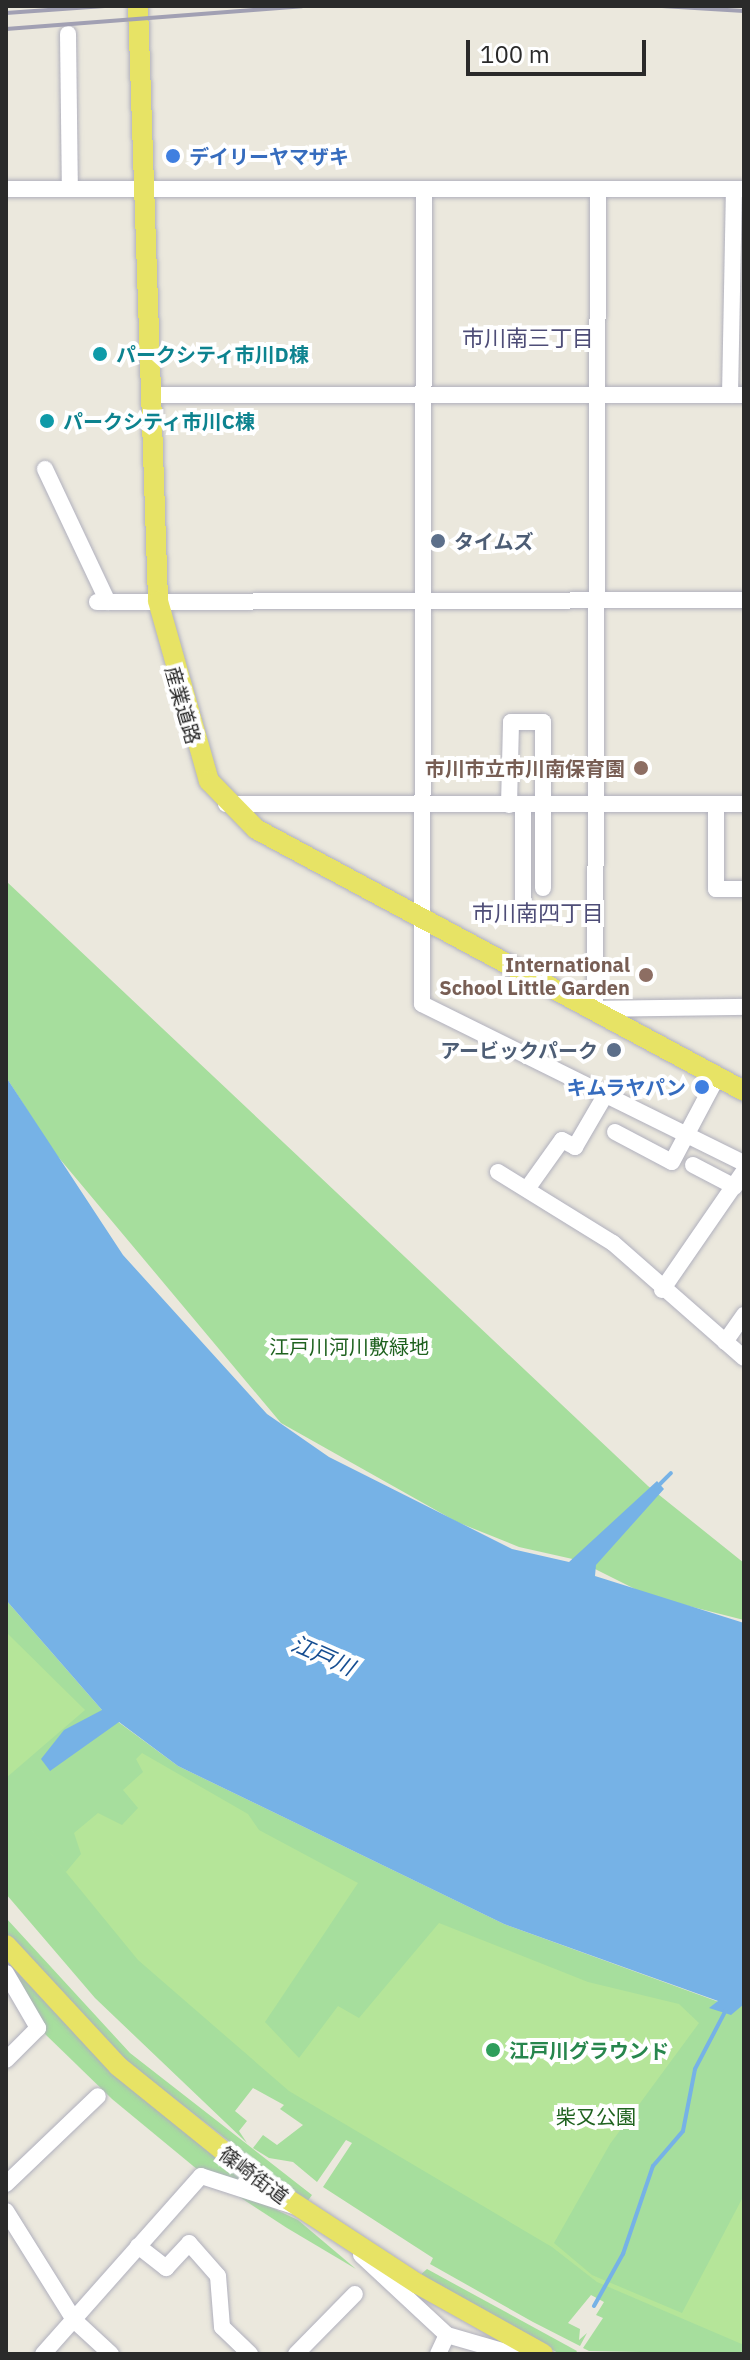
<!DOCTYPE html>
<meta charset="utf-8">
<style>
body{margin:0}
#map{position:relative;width:750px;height:2360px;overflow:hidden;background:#ebe8dd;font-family:"IBM Plex Sans","Noto Sans JP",sans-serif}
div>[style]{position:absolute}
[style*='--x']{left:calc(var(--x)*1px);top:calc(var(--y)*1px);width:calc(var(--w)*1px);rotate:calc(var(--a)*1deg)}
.green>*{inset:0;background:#a6de9d}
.pitch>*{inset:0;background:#b5e599}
.water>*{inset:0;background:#76b2e6}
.stream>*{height:4px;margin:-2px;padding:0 2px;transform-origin:2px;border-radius:2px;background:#76b2e6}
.roads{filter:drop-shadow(0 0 2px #b0b0bd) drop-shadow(0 0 2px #b0b0bd)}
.minor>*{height:16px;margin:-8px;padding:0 8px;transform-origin:8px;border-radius:8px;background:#fff}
.major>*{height:20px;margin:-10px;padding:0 10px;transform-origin:10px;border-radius:10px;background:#e7e365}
.rail>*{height:4px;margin:-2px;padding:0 2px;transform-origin:2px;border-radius:2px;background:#a1a0b3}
.dots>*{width:22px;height:22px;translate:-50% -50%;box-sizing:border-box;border:4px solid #fff;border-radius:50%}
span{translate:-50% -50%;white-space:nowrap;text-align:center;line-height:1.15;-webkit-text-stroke:8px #fff;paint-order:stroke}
.shop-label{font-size:20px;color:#366cbe;font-weight:700}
.left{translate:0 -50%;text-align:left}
.right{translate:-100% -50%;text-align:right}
.culture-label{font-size:20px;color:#0d838f;font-weight:700}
.service-label{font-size:20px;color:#4e5e75;font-weight:700}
.street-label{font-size:20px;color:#2a2a2a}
.education-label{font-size:20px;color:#785e54;font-weight:700}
.park-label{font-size:20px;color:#1f621f}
.leisure-label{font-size:20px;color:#27864d;font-weight:700}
.neighbourhood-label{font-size:22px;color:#4e4d77}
.water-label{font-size:22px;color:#164e92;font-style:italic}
.frame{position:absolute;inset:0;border:8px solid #2a2a2a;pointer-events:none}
.scale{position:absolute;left:466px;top:40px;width:180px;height:36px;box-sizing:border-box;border:4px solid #2a2a2a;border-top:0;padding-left:10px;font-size:24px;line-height:28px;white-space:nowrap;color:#2a2a2a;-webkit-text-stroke:6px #fff;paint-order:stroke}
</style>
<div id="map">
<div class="green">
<i style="clip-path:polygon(6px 881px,648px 1486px,744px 1563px,744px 1620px,649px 1596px,577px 1560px,519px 1547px,457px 1522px,281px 1423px,54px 1152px,6px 1077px)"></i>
<i style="clip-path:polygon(6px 1600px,102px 1710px,178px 1766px,504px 1924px,719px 2002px,710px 2008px,744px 2004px,744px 2354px,589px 2351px,583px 2348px,603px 2318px,596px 2315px,604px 2302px,591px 2295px,568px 2323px,580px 2329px,579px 2340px,587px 2333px,580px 2346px,533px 2322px,430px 2264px,433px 2258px,323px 2187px,352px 2143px,346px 2140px,317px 2182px,293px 2162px,269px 2158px,253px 2148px,263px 2135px,277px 2145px,303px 2125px,280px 2109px,284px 2105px,253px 2088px,235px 2111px,247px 2121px,239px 2131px,247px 2143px,95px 1998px,6px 1894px)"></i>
<i style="clip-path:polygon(6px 1918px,130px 2053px,312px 2195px,307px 2202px,112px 2050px,6px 1935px)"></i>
<i style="clip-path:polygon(6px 1956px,278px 2202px,198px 2170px,112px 2099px,44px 2033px)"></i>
<i style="clip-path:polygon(215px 2181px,298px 2220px,356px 2269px,287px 2228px)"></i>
<i style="clip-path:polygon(427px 2269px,577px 2351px,575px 2354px,560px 2354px,419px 2276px)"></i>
</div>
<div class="pitch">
<i style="clip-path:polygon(6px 1632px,85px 1710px,6px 1778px)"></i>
<i style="clip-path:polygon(142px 1753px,248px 1814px,259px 1830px,358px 1883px,265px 2022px,299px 2058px,338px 2006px,359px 2018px,439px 1923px,588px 1982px,679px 2004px,699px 2023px,610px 2144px,554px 2243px,592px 2275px,682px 2313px,744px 2195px,744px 2345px,597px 2282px,552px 2247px,289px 2091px,138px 1960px,6px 1799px,66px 1872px,81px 1854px,74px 1833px,98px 1813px,122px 1825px,138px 1808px,123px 1790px,143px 1772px,136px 1759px)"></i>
</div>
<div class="water">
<i style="clip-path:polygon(6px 1077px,123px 1255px,267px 1414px,329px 1457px,512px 1549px,569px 1562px,657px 1481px,664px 1489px,596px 1565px,595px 1576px,744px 1623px,744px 2004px,731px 2015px,709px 2008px,718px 2001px,504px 1924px,178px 1766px,119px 1722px,50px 1771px,41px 1759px,64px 1730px,102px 1710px,6px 1600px)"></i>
</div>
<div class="stream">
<i style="--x:656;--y:1488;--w:21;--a:-45"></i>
<i style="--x:594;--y:2306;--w:60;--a:-60.9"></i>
<i style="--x:623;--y:2254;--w:93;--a:-71.2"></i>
<i style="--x:653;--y:2166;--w:46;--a:-49.4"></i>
<i style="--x:683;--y:2131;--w:63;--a:-79"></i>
<i style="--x:695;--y:2069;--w:67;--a:-62.3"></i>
</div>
<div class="roads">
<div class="minor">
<i style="--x:68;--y:34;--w:155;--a:89.3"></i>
<i style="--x:6;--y:189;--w:738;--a:0"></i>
<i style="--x:424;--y:189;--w:815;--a:90.14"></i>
<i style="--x:422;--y:1004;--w:359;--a:26.3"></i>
<i style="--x:598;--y:189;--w:820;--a:90.21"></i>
<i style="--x:595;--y:1009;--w:149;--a:-0.8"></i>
<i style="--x:151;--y:395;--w:593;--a:0"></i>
<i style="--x:730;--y:395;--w:206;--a:-88.9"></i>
<i style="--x:45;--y:469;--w:147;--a:64.7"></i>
<i style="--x:97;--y:602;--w:647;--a:-0.18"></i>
<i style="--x:226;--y:804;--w:518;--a:0"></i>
<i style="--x:509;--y:805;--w:83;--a:-88.6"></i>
<i style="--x:511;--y:722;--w:32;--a:0"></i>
<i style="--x:543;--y:722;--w:166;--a:90"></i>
<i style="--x:716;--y:805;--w:84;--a:90"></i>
<i style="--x:716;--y:889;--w:28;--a:0"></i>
<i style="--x:523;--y:903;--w:98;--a:-90"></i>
<i style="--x:615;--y:1132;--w:64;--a:27.8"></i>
<i style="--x:672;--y:1162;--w:96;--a:-62.1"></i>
<i style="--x:693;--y:1165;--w:47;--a:27.6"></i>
<i style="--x:498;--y:1172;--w:135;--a:31.7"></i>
<i style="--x:613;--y:1243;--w:174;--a:41.3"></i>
<i style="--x:527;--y:1189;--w:60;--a:-54.5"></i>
<i style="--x:562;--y:1140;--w:15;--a:28"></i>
<i style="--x:575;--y:1147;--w:61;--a:-59.7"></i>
<i style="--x:662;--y:1290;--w:145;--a:-55.4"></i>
<i style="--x:725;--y:1342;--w:33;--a:-55"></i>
<i style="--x:6;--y:1973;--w:64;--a:59.8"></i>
<i style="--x:38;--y:2028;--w:45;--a:135"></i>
<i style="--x:6;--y:2184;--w:127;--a:-43.7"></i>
<i style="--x:6;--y:2211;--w:128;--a:58"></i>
<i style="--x:74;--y:2320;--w:50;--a:42.6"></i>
<i style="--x:138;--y:2246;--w:36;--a:38"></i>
<i style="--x:166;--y:2268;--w:34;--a:-47"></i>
<i style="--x:189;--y:2243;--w:44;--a:48.7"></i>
<i style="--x:218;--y:2276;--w:51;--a:85.5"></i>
<i style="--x:222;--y:2327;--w:39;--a:44"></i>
<i style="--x:361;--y:2255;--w:117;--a:42.9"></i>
<i style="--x:43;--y:2354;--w:238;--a:-48.4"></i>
<i style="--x:201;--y:2176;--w:101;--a:17.9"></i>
<i style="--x:296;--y:2354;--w:84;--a:-45.5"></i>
<i style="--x:438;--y:2354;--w:21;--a:-65"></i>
<i style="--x:447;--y:2335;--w:69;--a:16.1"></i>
</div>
<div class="major">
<i style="--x:138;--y:6;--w:595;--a:88.07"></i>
<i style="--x:158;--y:601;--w:187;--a:74.2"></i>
<i style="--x:209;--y:781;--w:67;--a:45.6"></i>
<i style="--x:256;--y:829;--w:554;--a:28.23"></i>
<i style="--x:6;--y:1945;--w:165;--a:47.2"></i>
<i style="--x:118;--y:2066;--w:186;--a:38.9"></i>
<i style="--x:263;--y:2183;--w:185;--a:33.1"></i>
<i style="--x:418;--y:2284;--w:143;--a:29.2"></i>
</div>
</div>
<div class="rail">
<i style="--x:662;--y:6;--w:82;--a:3.5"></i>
<i style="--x:6;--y:13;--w:99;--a:-4"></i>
<i style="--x:6;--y:29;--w:297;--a:-4.4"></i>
</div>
<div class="dots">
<i style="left:173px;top:156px;background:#3f7fe0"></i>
<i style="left:100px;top:354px;background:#0f9aa8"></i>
<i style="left:47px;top:421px;background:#0f9aa8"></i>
<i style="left:438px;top:541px;background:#5c6f8a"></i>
<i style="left:641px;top:768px;background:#8d6e63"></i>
<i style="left:646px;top:975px;background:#8d6e63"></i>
<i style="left:614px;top:1050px;background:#5c6f8a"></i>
<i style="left:702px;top:1087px;background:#3f7fe0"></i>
<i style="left:493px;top:2050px;background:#2e9e5b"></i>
</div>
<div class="shop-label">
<span class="left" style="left:189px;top:156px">デイリーヤマザキ</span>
<span class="right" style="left:686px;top:1087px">キムラヤパン</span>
</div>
<div class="culture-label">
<span class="left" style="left:116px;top:354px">パークシティ市川D棟</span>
<span class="left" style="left:63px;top:421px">パークシティ市川C棟</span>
</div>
<div class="service-label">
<span class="left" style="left:454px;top:541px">タイムズ</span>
<span class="right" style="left:598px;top:1050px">アービックパーク</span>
</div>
<div class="street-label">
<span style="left:183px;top:705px;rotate:74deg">産業道路</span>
<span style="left:254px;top:2175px;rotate:37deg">篠崎街道</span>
</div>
<div class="education-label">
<span class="right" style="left:625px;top:768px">市川市立市川南保育園</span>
<span class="right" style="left:630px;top:976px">International<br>School Little Garden</span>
</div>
<div class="park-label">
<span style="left:349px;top:1346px">江戸川河川敷緑地</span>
<span style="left:596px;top:2116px">柴又公園</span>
</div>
<div class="leisure-label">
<span class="left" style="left:509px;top:2050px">江戸川グラウンド</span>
</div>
<div class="neighbourhood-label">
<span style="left:528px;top:338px">市川南三丁目</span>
<span style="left:538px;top:913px">市川南四丁目</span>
</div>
<div class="water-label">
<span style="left:323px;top:1655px;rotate:24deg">江戸川</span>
</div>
<div class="frame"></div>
<div class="scale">100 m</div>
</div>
